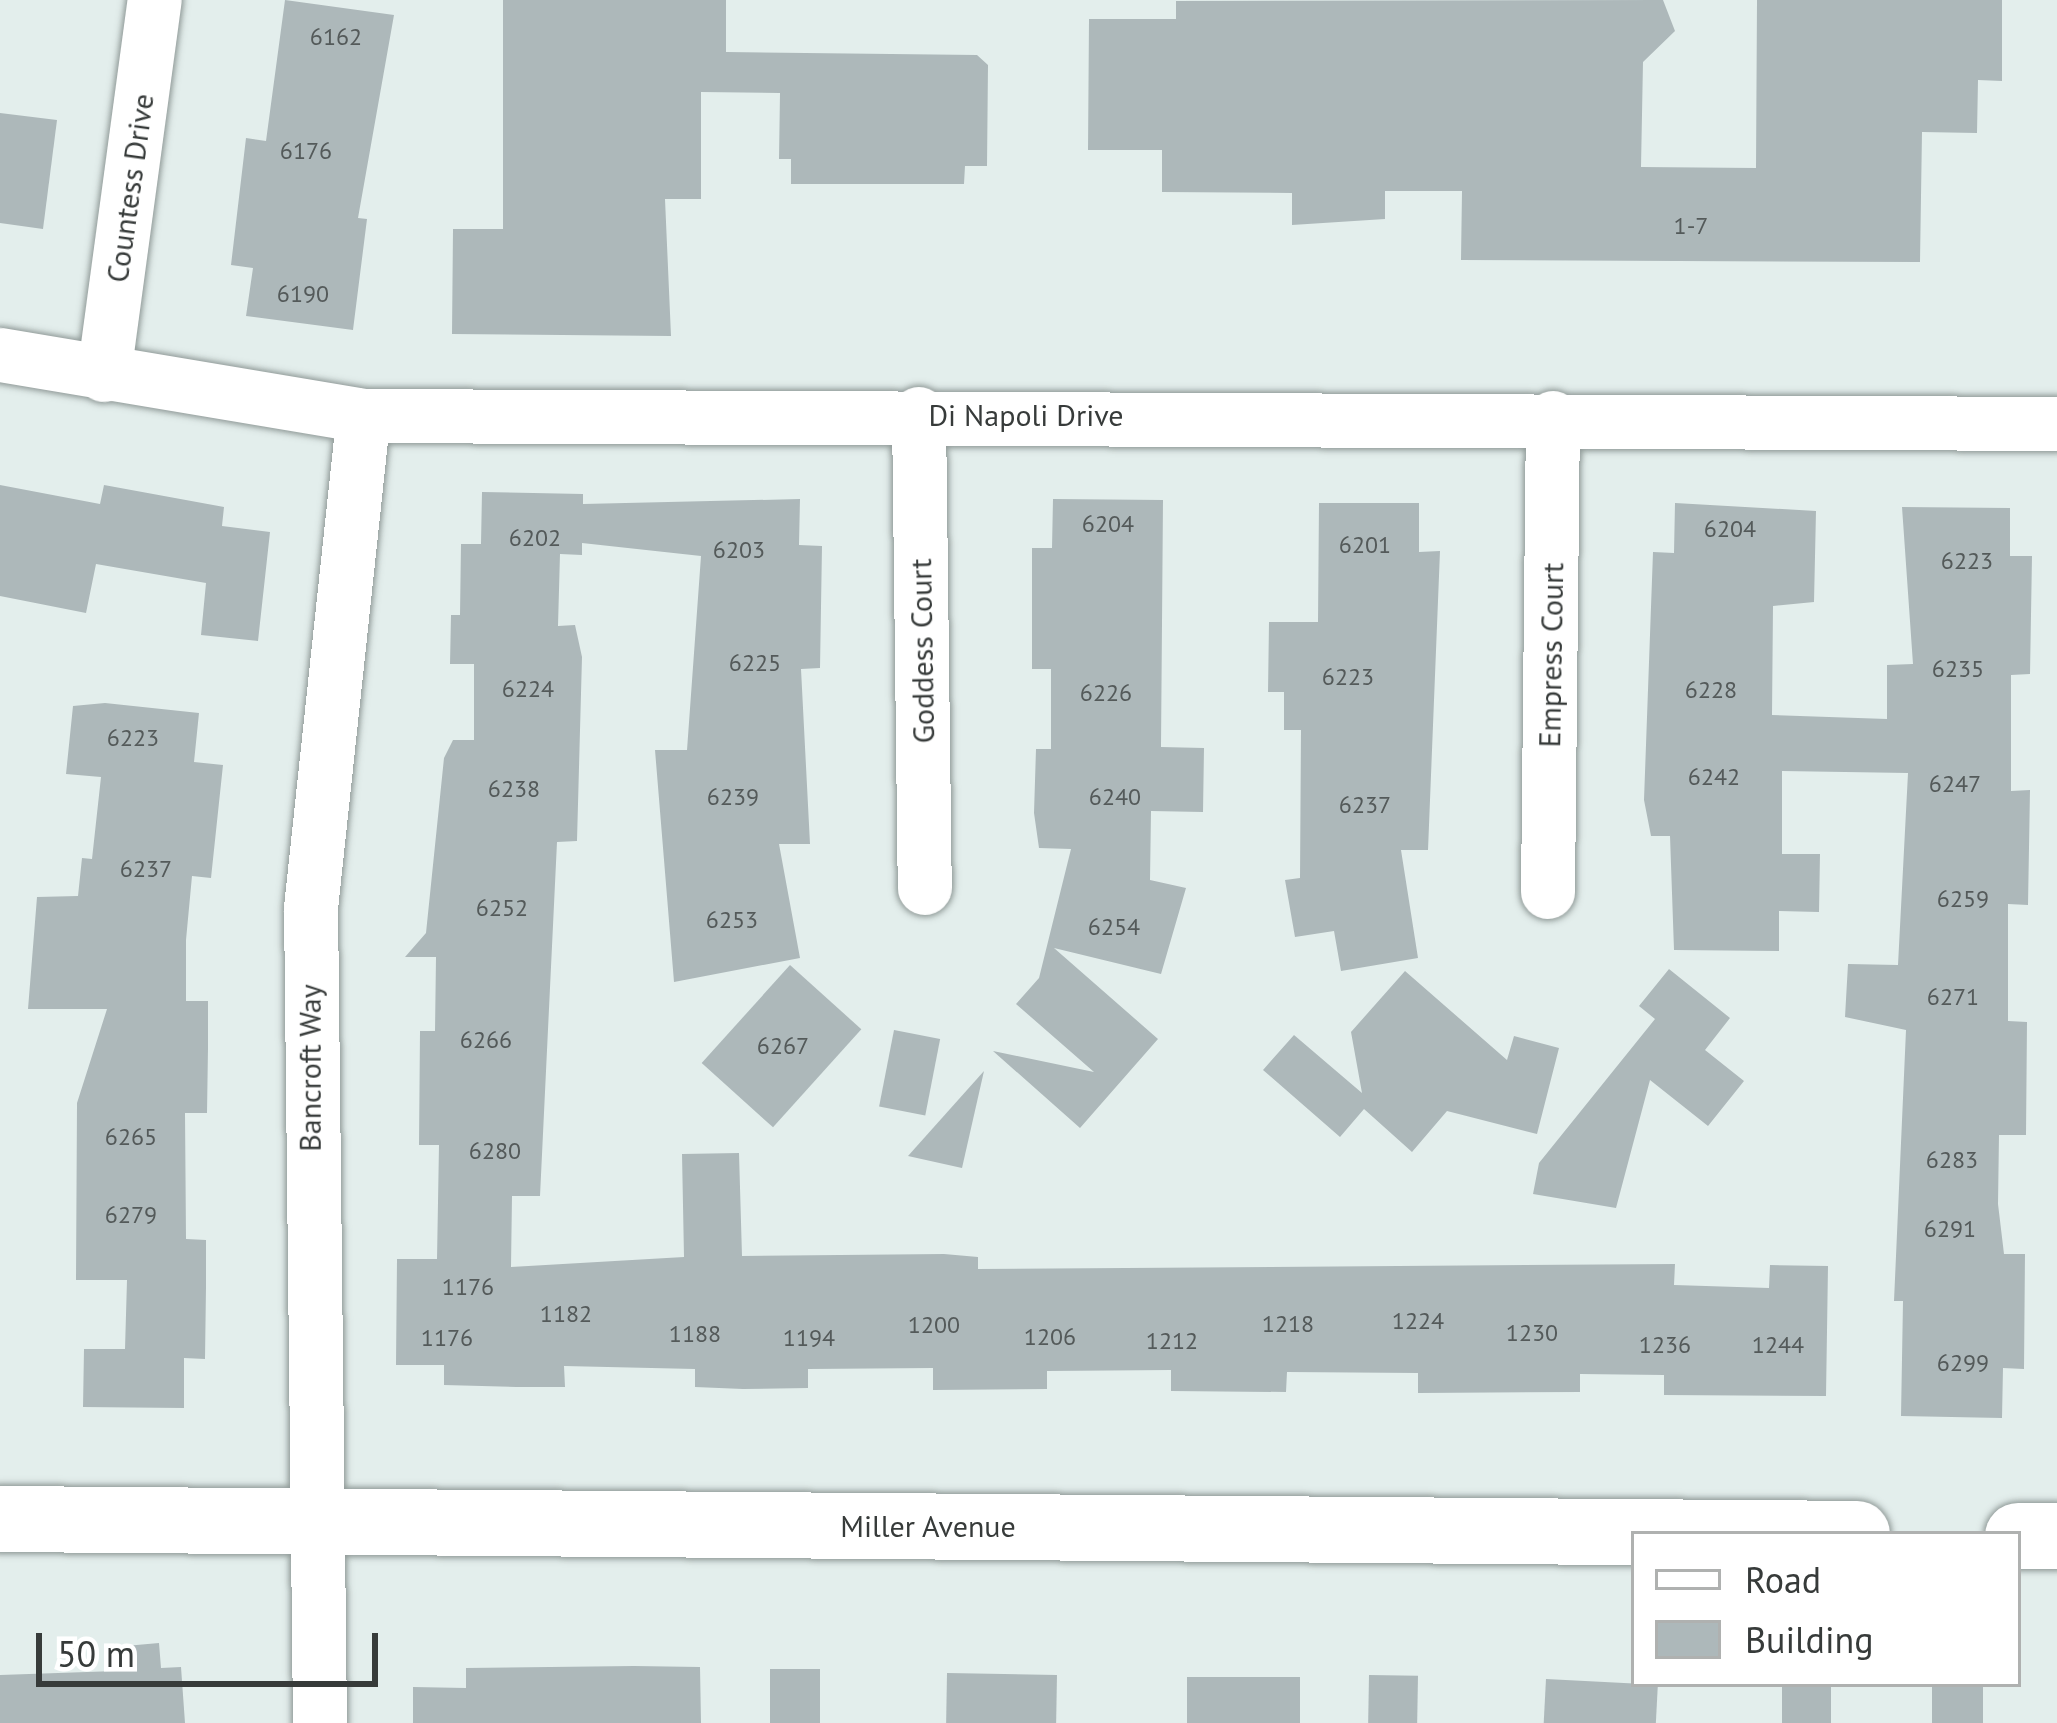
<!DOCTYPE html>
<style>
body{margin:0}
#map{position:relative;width:2057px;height:1723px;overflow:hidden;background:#e3eeec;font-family:"PT Sans",sans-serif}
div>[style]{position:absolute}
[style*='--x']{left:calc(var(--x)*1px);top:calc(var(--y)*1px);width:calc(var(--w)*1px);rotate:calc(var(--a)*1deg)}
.building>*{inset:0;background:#adb8ba;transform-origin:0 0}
.roads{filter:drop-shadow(0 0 3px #909a98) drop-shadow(0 0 3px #909a98)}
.minor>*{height:54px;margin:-27px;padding:0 27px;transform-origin:27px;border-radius:27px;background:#fff}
.secondary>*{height:66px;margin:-33px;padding:0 33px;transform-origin:33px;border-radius:33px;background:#fff}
span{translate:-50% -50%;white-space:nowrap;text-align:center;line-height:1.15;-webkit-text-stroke:10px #fff;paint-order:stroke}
.number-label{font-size:24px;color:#545a5a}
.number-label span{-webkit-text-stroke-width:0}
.street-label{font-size:30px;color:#373b3a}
.legend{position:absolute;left:1631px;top:1531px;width:390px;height:156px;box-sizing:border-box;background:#fff;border:3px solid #afb1b0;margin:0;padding:15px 21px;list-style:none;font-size:36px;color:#373b3a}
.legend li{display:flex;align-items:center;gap:24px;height:60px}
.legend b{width:60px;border:3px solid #afb1b0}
.scale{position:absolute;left:36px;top:1633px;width:342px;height:54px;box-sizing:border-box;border:6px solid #373b3a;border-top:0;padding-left:15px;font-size:36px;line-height:42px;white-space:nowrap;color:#373b3a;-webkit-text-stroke:9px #fff;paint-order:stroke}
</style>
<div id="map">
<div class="building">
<i style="clip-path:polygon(285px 0,394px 15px,358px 218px,367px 219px,353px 330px,246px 316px,253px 268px,231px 265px,246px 138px,266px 141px)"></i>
<i style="clip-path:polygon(503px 0,726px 0,726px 52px,977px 55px,988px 65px,987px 166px,965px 166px,964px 184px,791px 184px,791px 159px,779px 159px,780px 93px,701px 92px,701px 199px,665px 199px,671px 336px,452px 334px,453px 229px,503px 229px)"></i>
<i style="clip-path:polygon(1663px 0,1675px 31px,1643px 62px,1641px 167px,1756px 168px,1757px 0,2002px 0,2002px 81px,1978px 80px,1977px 133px,1922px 132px,1920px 262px,1461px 260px,1462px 191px,1385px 191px,1385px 219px,1292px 225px,1292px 193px,1162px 192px,1162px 150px,1088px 150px,1089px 19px,1176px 19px,1176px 1px)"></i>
<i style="clip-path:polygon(0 113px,57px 120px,43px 229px,0 223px)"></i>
<i style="clip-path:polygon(0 485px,100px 504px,104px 485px,224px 507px,222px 526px,270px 532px,258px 641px,201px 635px,206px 583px,96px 564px,86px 613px,0 596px)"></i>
<i style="clip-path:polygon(482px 492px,583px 494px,583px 504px,800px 499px,799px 545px,822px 546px,820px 668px,801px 669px,810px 844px,779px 844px,800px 958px,674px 982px,655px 750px,687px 750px,701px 556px,582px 543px,582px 555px,560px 554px,558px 626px,575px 625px,582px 657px,577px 841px,557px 842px,540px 1196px,512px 1196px,511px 1267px,684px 1257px,682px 1154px,739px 1153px,742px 1256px,944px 1254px,978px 1257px,978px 1269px,1675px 1264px,1674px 1285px,1769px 1288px,1770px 1265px,1828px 1266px,1826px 1396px,1664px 1395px,1664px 1375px,1580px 1374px,1580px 1392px,1418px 1393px,1418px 1373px,1287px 1372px,1286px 1392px,1171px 1391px,1171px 1370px,1047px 1371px,1047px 1389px,933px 1390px,933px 1368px,808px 1369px,808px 1388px,743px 1389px,695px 1387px,695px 1369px,564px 1366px,565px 1387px,516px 1387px,444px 1385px,444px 1365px,396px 1365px,397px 1259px,437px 1259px,439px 1145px,419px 1145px,420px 1031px,435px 1031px,436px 957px,405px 957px,426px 933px,444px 758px,453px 740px,474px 740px,474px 664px,450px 664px,451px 615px,460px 615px,461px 544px,481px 544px)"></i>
<i style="clip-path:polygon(1053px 499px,1163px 500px,1161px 747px,1204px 748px,1203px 812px,1151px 811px,1150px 880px,1186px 888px,1161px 974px,1054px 948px,1158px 1039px,1080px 1128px,993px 1051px,1094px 1072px,1016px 1004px,1039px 978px,1071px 849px,1039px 848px,1034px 813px,1036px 749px,1051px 749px,1051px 669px,1032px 669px,1032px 548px,1052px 548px)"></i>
<i style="clip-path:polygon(1319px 503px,1419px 503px,1419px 552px,1440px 551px,1428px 850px,1401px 850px,1418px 958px,1341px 971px,1334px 931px,1295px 937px,1285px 880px,1300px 878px,1301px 730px,1284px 730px,1284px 692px,1268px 692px,1269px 622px,1318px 622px)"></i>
<i style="clip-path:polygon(1675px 503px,1816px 511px,1814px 602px,1773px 606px,1772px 715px,1887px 719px,1887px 665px,1913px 664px,1902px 507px,2010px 508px,2010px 556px,2032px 556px,2030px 674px,2011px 675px,2011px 791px,2030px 790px,2028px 905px,2008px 904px,2008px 1021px,2027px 1022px,2026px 1135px,1999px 1135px,1998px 1204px,2004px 1254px,2025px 1254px,2024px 1369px,2003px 1368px,2002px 1418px,1901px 1416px,1903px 1301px,1894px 1301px,1906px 1030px,1845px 1017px,1848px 964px,1898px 965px,1908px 773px,1782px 771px,1782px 854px,1820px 854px,1819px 912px,1779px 911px,1779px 951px,1674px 950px,1670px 836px,1651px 836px,1644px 800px,1653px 552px,1674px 553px)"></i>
<i style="clip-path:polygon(105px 703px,199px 713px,194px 762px,223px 765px,211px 878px,192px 876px,186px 940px,186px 1001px,208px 1001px,208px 1048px,207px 1113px,185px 1113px,186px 1239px,206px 1240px,206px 1287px,205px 1359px,184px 1358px,184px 1408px,83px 1407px,84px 1349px,125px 1349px,127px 1280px,76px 1280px,77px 1103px,107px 1009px,28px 1009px,37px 897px,78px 896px,82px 858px,92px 859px,101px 777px,66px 774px,73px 706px)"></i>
<i style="left:790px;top:965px;width:96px;height:132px;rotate:42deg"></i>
<i style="clip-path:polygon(1669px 969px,1730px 1018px,1705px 1050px,1744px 1081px,1708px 1126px,1650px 1080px,1616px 1208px,1533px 1194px,1539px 1163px,1655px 1019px,1639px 1006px)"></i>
<i style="clip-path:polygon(1405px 971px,1507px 1060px,1514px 1036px,1559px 1048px,1537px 1134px,1447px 1111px,1412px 1152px,1364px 1109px,1340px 1137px,1263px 1070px,1294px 1035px,1362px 1093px,1351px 1032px)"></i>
<i style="left:894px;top:1030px;width:47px;height:78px;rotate:11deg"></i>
<i style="clip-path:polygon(984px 1071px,962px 1168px,908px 1156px)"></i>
<i style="clip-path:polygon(159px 1643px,161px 1668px,181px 1667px,185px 1723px,0 1723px,0 1675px,116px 1671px,114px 1647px)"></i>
<i style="clip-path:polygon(634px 1666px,700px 1667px,701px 1723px,413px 1723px,413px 1687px,466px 1688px,466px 1668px)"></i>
<i style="left:770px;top:1669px;width:50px;height:54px"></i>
<i style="left:947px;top:1673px;width:110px;height:50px;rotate:1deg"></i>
<i style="left:1369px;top:1675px;width:49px;height:48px;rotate:1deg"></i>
<i style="left:1300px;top:1677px;width:46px;height:113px;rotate:90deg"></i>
<i style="left:1546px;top:1679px;width:112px;height:44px;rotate:3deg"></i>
<i style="left:1782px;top:1684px;width:49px;height:39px"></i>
<i style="left:1932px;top:1684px;width:51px;height:39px"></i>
</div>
<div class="roads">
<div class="minor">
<i style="--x:0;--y:355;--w:369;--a:9.5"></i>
<i style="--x:364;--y:416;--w:1693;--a:0.27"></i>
<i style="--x:104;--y:375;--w:378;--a:-82.3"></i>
<i style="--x:919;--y:414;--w:474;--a:89.3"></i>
<i style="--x:1548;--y:892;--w:474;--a:-89.4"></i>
<i style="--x:320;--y:1723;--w:815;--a:-90.63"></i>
<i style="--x:311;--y:908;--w:495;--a:-83.9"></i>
</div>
<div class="secondary">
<i style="--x:0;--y:1519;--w:1857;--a:0.46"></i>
<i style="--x:2018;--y:1536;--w:39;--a:0"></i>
</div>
</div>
<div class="number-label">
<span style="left:336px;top:37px">6162</span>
<span style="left:306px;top:151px">6176</span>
<span style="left:1691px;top:226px">1-7</span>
<span style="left:303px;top:294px">6190</span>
<span style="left:1108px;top:524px">6204</span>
<span style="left:1730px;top:529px">6204</span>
<span style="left:535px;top:538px">6202</span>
<span style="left:1365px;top:545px">6201</span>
<span style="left:739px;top:550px">6203</span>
<span style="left:1967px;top:561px">6223</span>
<span style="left:755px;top:663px">6225</span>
<span style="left:1958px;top:669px">6235</span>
<span style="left:1348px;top:677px">6223</span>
<span style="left:528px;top:689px">6224</span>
<span style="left:1711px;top:690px">6228</span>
<span style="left:1106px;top:693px">6226</span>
<span style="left:133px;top:738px">6223</span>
<span style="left:1714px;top:777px">6242</span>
<span style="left:1955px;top:784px">6247</span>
<span style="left:514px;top:789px">6238</span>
<span style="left:733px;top:797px">6239</span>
<span style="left:1115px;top:797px">6240</span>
<span style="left:1365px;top:805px">6237</span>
<span style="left:146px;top:869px">6237</span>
<span style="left:1963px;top:899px">6259</span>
<span style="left:502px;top:908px">6252</span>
<span style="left:732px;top:920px">6253</span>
<span style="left:1114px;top:927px">6254</span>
<span style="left:1953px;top:997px">6271</span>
<span style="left:486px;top:1040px">6266</span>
<span style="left:783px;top:1046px">6267</span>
<span style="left:131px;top:1137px">6265</span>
<span style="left:495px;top:1151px">6280</span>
<span style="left:1952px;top:1160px">6283</span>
<span style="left:131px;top:1215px">6279</span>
<span style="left:1950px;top:1229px">6291</span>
<span style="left:468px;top:1287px">1176</span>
<span style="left:566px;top:1314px">1182</span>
<span style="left:1418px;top:1321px">1224</span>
<span style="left:1288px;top:1324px">1218</span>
<span style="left:934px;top:1325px">1200</span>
<span style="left:1532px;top:1333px">1230</span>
<span style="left:695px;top:1334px">1188</span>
<span style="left:1050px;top:1337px">1206</span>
<span style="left:447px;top:1338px">1176</span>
<span style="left:809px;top:1338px">1194</span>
<span style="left:1172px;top:1341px">1212</span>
<span style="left:1665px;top:1345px">1236</span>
<span style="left:1778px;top:1345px">1244</span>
<span style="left:1963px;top:1363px">6299</span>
</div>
<div class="street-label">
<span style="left:130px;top:188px;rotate:-82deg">Countess Drive</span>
<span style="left:1026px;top:415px">Di Napoli Drive</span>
<span style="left:922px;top:651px;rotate:-91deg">Goddess Court</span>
<span style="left:1551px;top:655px;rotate:-89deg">Empress Court</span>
<span style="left:310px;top:1068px;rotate:-90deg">Bancroft Way</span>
<span style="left:928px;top:1526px">Miller Avenue</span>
</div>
<ul class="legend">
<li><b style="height:15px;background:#fff"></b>Road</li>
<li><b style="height:33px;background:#adb8ba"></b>Building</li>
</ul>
<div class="scale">50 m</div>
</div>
